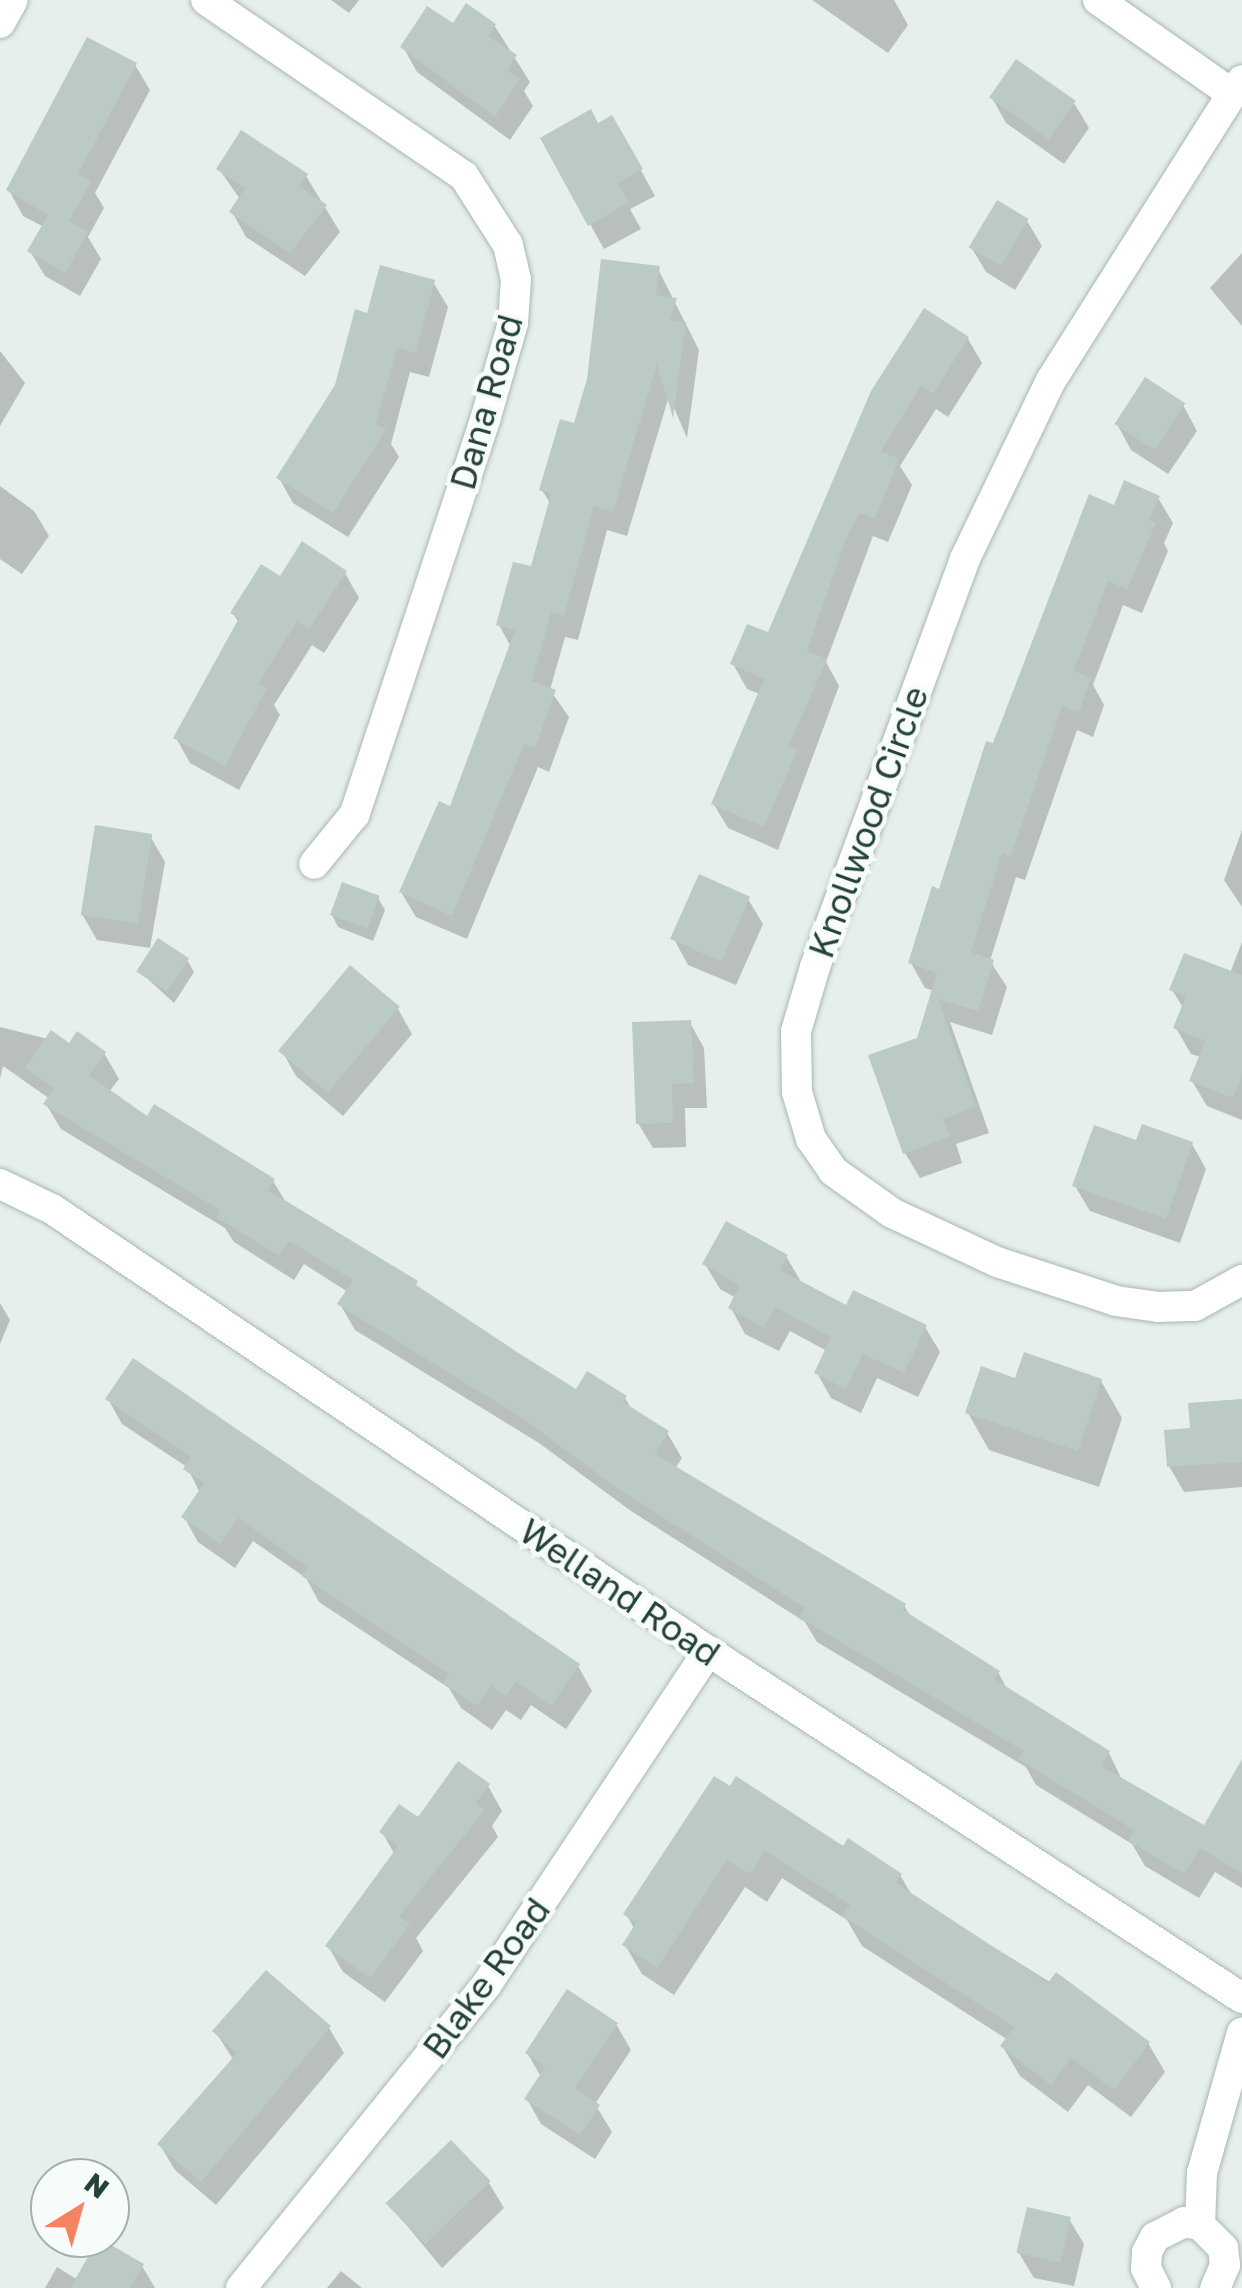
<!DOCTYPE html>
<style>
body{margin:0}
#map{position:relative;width:1242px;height:2288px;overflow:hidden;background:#e6efeb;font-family:"Golos Text",sans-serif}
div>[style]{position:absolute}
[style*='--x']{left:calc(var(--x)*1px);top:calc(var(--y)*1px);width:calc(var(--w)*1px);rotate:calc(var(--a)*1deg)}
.shadow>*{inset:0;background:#0003}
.building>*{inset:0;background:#bbcac4;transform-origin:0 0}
.roads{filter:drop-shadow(0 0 2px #a8b8b2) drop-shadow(0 0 2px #a8b8b2)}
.minor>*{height:30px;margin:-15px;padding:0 15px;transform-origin:15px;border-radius:15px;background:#fff}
.tertiary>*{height:30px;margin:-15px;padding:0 15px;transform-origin:15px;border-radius:15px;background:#fff}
span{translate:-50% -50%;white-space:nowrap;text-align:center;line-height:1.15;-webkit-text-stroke:9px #f7fbf9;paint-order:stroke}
.street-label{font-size:35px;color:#24423a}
.north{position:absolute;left:30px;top:2158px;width:100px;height:100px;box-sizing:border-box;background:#f7fbf9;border:2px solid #a3b1ad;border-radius:50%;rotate:37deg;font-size:28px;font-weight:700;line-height:40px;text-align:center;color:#24423a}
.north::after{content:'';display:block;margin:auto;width:35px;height:45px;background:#f4845f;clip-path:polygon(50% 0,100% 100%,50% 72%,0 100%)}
</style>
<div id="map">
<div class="shadow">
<i style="clip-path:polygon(331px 0,359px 0,349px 13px)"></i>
<i style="clip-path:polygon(812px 0,894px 0,908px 25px,888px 53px)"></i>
<i style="clip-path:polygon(494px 25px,530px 82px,524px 91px,533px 106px,510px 140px,417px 72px,403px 47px,453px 26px)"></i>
<i style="clip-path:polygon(135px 65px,150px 90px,95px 193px,104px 208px,88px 237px,101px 259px,80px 296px,45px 276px,30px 251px,44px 227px,23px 216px,9px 190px)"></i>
<i style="clip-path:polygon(992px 98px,1074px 103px,1089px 128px,1064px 164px,1006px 123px)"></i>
<i style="clip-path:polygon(612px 118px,655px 196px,630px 209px,641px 229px,604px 249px,590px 224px,597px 126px)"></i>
<i style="clip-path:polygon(219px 169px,306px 176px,340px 232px,305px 276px,246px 237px,232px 212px,240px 199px)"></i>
<i style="clip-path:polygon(1027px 221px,1042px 246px,1015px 290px,986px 272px,971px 247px)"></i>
<i style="clip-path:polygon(1242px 253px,1242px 326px,1210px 288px)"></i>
<i style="clip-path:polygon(658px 269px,699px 350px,687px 438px,669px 396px,627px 536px,607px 530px,578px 640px,565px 637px,550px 690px,569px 717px,549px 772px,538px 767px,467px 939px,416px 917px,401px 892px,451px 809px,511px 647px,499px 625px,533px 570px,551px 505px,542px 490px)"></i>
<i style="clip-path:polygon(433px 282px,448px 307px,429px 377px,410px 372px,391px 444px,399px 457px,348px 537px,293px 503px,279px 478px,338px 386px,369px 316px)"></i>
<i style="clip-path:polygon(968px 339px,982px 363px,948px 417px,936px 409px,900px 466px,912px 485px,888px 542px,873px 536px,826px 662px,839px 686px,778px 850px,728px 828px,713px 803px,760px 694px,747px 689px,733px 664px,769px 636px,873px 392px)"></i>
<i style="clip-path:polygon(0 351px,25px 383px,0 426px)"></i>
<i style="clip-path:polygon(1183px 405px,1197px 431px,1168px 474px,1131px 450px,1117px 424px)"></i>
<i style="clip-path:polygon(0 486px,34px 511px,49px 536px,22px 574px,0 559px)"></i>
<i style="clip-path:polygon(1158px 498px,1173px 523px,1164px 543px,1168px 551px,1142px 613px,1123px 605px,1093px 685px,1104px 705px,1093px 737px,1077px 730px,1025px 880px,1016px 877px,990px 961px,1007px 987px,992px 1035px,950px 1022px,989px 1133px,956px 1144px,962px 1163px,920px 1178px,905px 1153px,919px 1040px,934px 991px,925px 988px,911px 963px,994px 746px,1115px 508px)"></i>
<i style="clip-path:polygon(345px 573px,359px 598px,324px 653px,312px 645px,274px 705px,280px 715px,239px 790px,190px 763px,176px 738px,239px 623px,233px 613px,281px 579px)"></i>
<i style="clip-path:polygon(1242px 830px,1242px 907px,1224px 880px)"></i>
<i style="clip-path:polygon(150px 836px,165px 862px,150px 948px,97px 940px,82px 914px)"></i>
<i style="clip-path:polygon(378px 898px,385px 910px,373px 941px,338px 927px,332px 915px)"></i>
<i style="clip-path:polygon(748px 899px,763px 924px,736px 985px,688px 965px,674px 939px)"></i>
<i style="clip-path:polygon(1242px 942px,1242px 1120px,1207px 1106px,1192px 1081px,1201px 1057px,1191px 1054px,1176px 1028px,1184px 1009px,1172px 990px,1230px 973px)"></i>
<i style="clip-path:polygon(187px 960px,194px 972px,174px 1003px,139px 971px)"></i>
<i style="clip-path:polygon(398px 1009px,412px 1034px,343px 1116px,296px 1076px,282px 1051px)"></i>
<i style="clip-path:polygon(690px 1023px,704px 1048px,707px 1108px,685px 1108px,686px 1147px,653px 1148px,638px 1123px)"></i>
<i style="clip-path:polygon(0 1027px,104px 1053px,119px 1079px,109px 1092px,148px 1119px,273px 1181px,287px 1204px,577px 1392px,625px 1398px,633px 1412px,667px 1433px,682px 1458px,675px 1469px,904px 1606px,912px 1618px,998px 1672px,1008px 1691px,1109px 1753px,1122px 1780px,1205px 1828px,1242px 1794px,1242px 1888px,1215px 1872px,1199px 1898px,1145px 1866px,1132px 1844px,1036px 1785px,1026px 1767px,817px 1642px,805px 1622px,631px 1511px,539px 1443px,355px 1330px,340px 1304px,348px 1292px,304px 1264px,294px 1280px,234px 1242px,225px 1228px,61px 1129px,46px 1104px,50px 1099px,3px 1066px,0 1079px)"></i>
<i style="clip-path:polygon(1138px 1144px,1192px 1144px,1206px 1169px,1180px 1243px,1090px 1211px,1075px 1186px)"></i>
<i style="clip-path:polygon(786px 1256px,801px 1282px,848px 1308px,925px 1327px,940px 1352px,918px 1397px,877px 1378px,861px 1413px,831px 1398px,817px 1373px,827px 1351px,790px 1331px,779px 1351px,745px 1334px,731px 1308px,736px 1298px,720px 1289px,705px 1264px)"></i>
<i style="clip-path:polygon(0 1303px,10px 1320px,0 1344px)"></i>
<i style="clip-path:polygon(1017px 1381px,1101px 1381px,1122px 1418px,1099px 1487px,989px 1450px,968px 1413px)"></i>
<i style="clip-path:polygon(108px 1399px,578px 1666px,592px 1691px,566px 1729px,531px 1705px,521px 1720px,506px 1710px,492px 1730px,461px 1708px,449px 1688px,319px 1602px,306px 1578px,253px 1541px,235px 1568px,198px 1542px,184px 1517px,200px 1493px,187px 1467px,122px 1424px)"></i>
<i style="clip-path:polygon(1242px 1401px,1242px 1487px,1184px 1492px,1169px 1466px,1193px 1430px)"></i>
<i style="clip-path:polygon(715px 1780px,900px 1875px,913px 1897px,1148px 2043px,1165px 2072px,1131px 2117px,1088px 2085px,1068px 2112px,1020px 2076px,1003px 2047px,1008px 2040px,862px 1946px,847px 1920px,782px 1878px,767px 1902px,745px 1887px,674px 1995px,642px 1974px,625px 1945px,635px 1930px,626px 1914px)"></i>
<i style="clip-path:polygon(488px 1786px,502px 1811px,492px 1826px,498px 1837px,416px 1938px,423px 1951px,385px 2002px,343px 1972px,328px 1946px,395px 1855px,382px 1832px)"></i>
<i style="clip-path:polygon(616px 2024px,631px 2050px,595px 2104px,612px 2132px,595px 2159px,541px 2124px,527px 2099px,541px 2077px,528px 2054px)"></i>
<i style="clip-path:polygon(329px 2028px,344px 2053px,216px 2205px,175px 2170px,160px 2145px,234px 2061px,215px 2031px)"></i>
<i style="clip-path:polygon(489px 2183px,504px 2208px,442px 2268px,389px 2204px)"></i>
<i style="clip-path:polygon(1069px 2219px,1084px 2244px,1074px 2286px,1034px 2278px,1019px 2253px)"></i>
<i style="clip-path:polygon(142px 2266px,155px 2288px,45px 2288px,57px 2267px,78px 2280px)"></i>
<i style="clip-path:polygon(341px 2271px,362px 2288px,327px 2288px)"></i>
</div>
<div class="building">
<i style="clip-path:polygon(466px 3px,496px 24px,488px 36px,517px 55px,507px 70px,520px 79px,495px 117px,400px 47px,427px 6px,453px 23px)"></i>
<i style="clip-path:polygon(87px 37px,137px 63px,78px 174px,92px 181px,69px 220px,88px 232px,65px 273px,27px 251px,48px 215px,6px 190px)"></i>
<i style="left:1016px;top:59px;width:73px;height:47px;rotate:35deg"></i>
<i style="clip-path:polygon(591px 109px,598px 123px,612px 115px,643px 169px,618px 183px,629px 202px,588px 226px,540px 138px)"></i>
<i style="clip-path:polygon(241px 130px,308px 174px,299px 186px,327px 205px,290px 253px,229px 212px,245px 188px,216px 169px)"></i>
<i style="left:997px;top:200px;width:37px;height:55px;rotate:31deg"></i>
<i style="clip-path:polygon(601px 259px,660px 266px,656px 295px,677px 298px,670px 320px,686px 322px,673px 418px,657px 364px,613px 512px,594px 506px,564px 616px,551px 613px,532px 681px,556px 690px,535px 748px,524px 744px,452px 916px,399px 892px,439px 801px,450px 806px,515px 630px,496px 625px,513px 562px,531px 566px,551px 494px,539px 490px,560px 419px,574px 423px,587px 379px)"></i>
<i style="clip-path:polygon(380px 265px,435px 280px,416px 353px,397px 348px,376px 424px,386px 430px,333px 513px,276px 478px,335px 385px,355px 309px,367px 313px)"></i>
<i style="clip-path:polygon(924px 308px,969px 337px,933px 394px,921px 386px,881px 451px,899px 459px,875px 519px,859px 513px,844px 544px,807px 651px,827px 659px,789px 745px,798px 749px,764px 827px,711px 804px,764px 679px,730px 664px,747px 624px,768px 632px,871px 391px)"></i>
<i style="left:1145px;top:377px;width:48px;height:56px;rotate:33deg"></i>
<i style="clip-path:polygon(1124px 480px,1160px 496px,1149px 520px,1156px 523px,1127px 589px,1108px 581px,1074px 671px,1091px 678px,1079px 713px,1062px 706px,1011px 856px,1002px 853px,971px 952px,994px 960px,978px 1011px,938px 999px,976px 1107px,943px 1119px,950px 1137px,903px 1154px,868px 1055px,917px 1038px,937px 973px,908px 963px,932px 886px,939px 889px,986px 741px,993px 743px,1089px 494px,1114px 505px)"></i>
<i style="clip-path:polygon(302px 541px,347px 571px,309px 629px,297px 622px,258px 683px,267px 688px,225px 766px,173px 738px,239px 618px,230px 613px,261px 564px,280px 576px)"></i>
<i style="left:95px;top:825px;width:58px;height:91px;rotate:9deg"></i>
<i style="left:699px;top:874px;width:56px;height:71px;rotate:24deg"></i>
<i style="left:342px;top:882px;width:40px;height:35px;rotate:20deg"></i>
<i style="left:158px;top:938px;width:37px;height:40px;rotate:33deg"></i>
<i style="clip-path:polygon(1184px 953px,1242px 975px,1242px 1075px,1233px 1098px,1189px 1081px,1205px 1041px,1173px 1028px,1186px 996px,1169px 990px)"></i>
<i style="left:350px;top:965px;width:65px;height:112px;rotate:40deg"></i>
<i style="clip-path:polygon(691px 1020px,694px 1083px,672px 1084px,673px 1123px,636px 1124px,632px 1022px)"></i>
<i style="clip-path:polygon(51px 1030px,69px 1043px,77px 1031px,106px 1052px,89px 1075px,147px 1116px,154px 1104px,275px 1179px,268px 1190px,418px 1281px,416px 1285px,517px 1352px,576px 1389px,587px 1371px,627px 1396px,623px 1402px,669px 1431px,655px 1454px,906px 1604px,903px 1610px,1000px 1671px,994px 1679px,1110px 1751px,1101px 1766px,1204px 1825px,1242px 1759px,1242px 1873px,1200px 1848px,1184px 1874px,1128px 1841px,1134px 1830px,1018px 1759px,1024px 1751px,799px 1617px,805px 1608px,614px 1486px,522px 1418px,337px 1304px,353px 1280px,289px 1241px,279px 1256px,216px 1217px,220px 1210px,43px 1104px,54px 1088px,25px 1068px)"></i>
<i style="clip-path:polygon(1142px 1124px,1193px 1142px,1166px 1219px,1072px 1186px,1094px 1125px,1136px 1140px)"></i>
<i style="clip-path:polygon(726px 1221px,788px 1255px,780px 1270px,846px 1305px,853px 1290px,927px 1325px,904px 1373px,863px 1354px,846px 1389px,814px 1373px,831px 1337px,775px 1307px,764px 1328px,728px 1308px,740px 1285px,702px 1264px)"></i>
<i style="clip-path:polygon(1024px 1352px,1102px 1379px,1078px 1451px,965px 1413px,981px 1366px,1015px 1378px)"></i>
<i style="clip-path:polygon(133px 1358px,580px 1664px,551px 1706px,516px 1682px,506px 1696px,491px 1686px,477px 1706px,443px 1683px,449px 1674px,302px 1576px,308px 1567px,238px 1518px,220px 1544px,181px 1517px,204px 1483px,183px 1469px,191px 1457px,105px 1399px)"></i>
<i style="clip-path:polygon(1242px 1399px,1242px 1462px,1167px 1467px,1164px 1430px,1190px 1428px,1188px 1403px)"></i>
<i style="clip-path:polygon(458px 1761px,490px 1784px,476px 1803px,485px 1810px,399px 1916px,410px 1924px,370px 1978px,325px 1946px,398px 1846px,379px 1832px,399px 1804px,418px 1817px)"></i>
<i style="clip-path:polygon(714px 1776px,730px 1786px,736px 1776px,843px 1846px,848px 1838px,902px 1874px,896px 1883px,1048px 1983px,1056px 1972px,1150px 2042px,1114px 2090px,1071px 2058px,1051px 2085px,1000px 2046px,1014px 2027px,842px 1916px,850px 1905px,765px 1851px,750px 1874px,727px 1860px,657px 1968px,622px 1945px,636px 1923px,623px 1914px)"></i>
<i style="clip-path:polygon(266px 1970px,331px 2026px,201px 2182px,157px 2144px,237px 2053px,212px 2031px)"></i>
<i style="clip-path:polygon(567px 1989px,618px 2023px,575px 2088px,600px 2105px,580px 2135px,524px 2099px,545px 2067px,525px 2053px)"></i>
<i style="left:451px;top:2140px;width:57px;height:91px;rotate:46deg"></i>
<i style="left:1027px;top:2207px;width:45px;height:47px;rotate:13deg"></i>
<i style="clip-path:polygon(99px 2238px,144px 2264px,130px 2288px,70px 2288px)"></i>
</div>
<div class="roads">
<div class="minor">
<i style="--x:206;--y:0;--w:312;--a:34.3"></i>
<i style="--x:464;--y:176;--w:82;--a:57.5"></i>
<i style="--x:508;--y:245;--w:35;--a:77"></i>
<i style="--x:516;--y:279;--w:44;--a:93.9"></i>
<i style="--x:513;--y:323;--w:101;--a:106.1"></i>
<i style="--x:485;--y:420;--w:416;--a:108.3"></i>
<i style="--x:354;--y:815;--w:63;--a:129.2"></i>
<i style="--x:1098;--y:0;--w:164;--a:35"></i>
<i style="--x:1232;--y:94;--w:17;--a:-54"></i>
<i style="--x:1232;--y:94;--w:338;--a:122.3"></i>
<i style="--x:1051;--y:380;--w:199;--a:115.7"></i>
<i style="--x:965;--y:559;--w:435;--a:110.2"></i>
<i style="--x:815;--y:967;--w:67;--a:106.5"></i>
<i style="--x:796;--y:1031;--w:61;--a:89.1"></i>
<i style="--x:797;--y:1092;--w:49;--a:73.4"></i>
<i style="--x:811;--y:1139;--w:39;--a:55"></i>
<i style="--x:833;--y:1171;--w:72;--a:35.4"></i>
<i style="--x:892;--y:1213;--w:116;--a:25"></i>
<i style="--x:997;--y:1262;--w:125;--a:18.1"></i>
<i style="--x:1116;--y:1301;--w:42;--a:8.1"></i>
<i style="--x:1158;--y:1307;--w:37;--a:-2"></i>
<i style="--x:1195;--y:1306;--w:54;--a:-29"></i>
<i style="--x:0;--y:1184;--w:58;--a:25.7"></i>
<i style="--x:52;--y:1209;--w:791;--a:33.97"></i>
<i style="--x:708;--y:1651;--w:637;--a:33.02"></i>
<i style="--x:1200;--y:2225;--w:52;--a:-87.8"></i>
<i style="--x:1202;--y:2173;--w:146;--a:-74.1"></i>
<i style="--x:241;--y:2288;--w:391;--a:-51"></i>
<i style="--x:487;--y:1984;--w:400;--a:-56.4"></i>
<i style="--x:1156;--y:2288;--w:22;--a:-117"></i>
<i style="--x:1146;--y:2268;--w:16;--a:-86"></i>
<i style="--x:1147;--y:2252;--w:17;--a:-62"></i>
<i style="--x:1155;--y:2237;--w:33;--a:-27"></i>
<i style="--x:1184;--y:2222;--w:16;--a:11"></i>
<i style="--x:1200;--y:2225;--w:33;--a:45"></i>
<i style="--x:1223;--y:2248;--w:17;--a:83"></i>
<i style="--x:1225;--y:2265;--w:25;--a:113"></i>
</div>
<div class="tertiary">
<i style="--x:0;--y:23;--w:26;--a:-61"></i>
</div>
</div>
<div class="street-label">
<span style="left:486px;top:402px;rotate:-74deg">Dana Road</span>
<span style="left:868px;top:822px;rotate:-70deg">Knollwood Circle</span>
<span style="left:620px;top:1592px;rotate:34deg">Welland Road</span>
<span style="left:486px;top:1978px;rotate:-54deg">Blake Road</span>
</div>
<div class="north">N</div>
</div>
